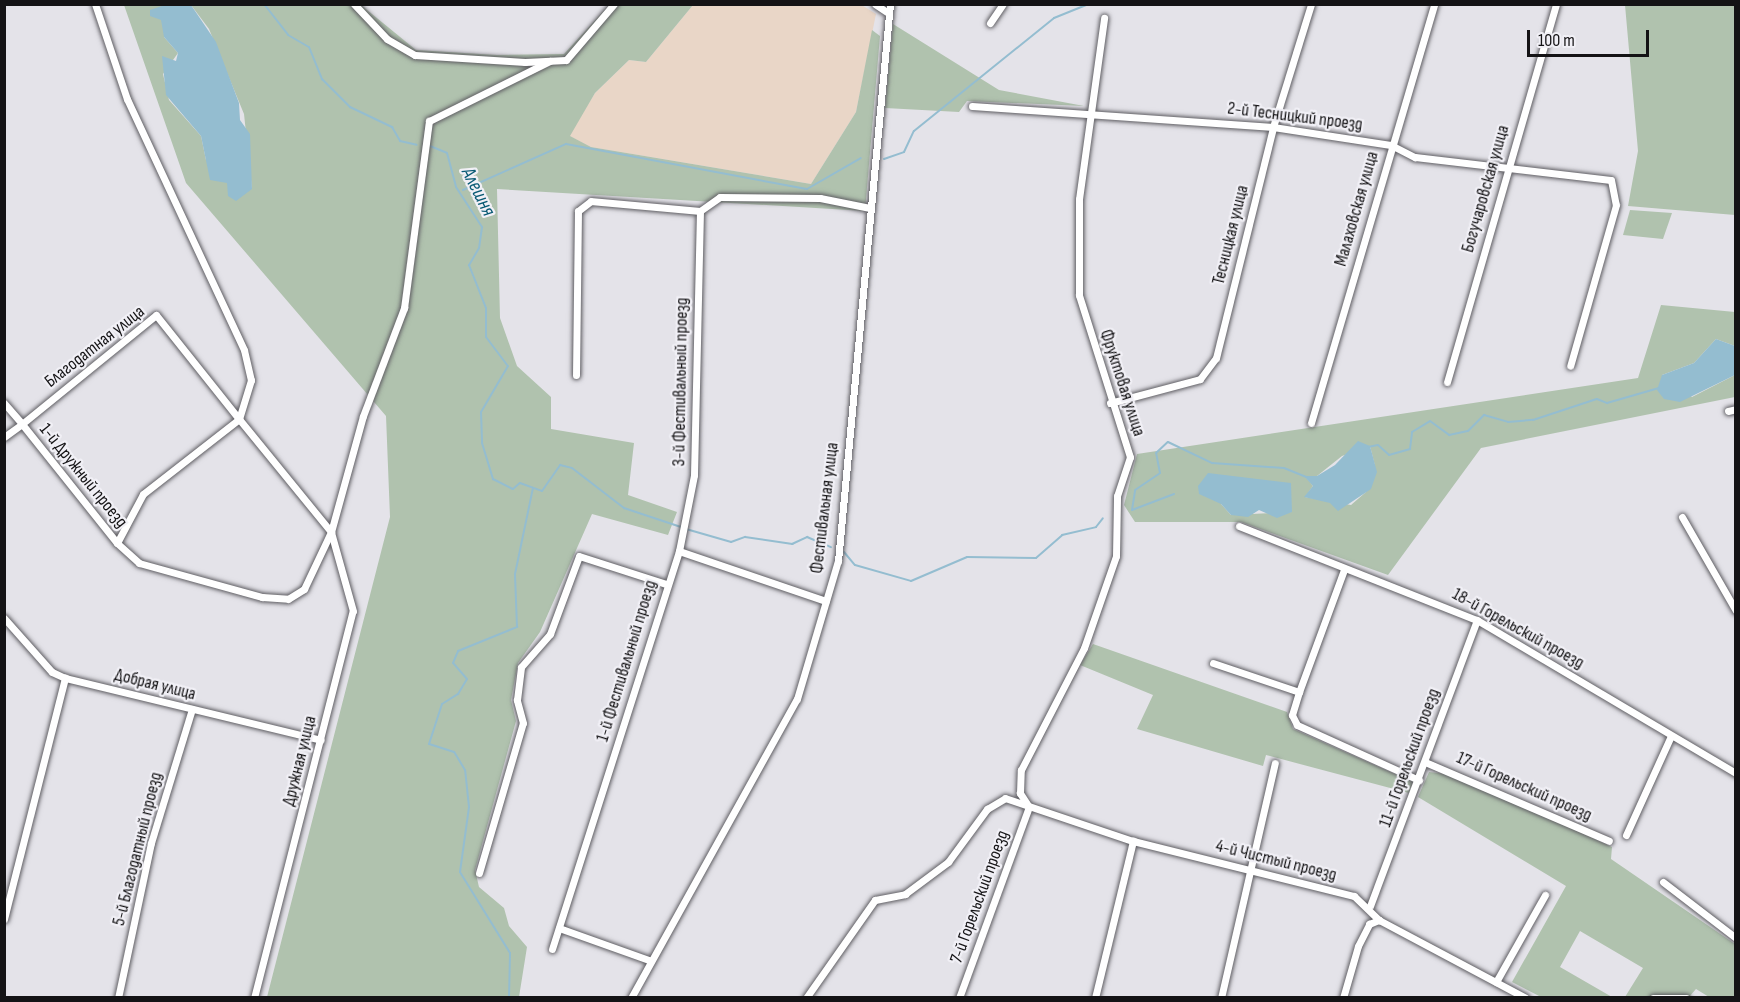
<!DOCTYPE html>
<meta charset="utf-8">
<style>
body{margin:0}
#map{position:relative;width:1740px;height:1002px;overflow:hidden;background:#e4e3e9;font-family:"Sofia Sans Condensed",sans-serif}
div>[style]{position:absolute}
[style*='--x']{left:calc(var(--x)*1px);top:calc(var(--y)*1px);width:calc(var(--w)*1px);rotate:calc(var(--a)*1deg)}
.industrial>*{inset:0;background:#e9d6c7}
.green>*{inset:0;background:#b0c2ae}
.water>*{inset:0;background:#94bdd0}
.stream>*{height:2px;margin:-1px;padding:0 1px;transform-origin:1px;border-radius:1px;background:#94bdd0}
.roads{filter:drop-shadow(0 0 2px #5f5e63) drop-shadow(0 0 2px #5f5e63)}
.minor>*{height:7px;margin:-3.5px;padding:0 3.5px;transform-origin:3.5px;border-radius:3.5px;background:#fff}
span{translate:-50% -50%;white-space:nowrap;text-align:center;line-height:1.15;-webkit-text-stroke:4.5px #f1f0f6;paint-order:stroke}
.street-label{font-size:18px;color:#141315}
.water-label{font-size:20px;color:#095a74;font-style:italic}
.frame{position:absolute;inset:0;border:6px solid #141315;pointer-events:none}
.scale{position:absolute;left:1527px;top:30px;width:122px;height:27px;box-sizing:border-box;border:3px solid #141315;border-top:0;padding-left:8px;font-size:18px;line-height:21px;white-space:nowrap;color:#141315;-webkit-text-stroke:4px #f1f0f6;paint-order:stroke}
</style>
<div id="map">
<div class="industrial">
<i style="clip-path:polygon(860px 4px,876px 14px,856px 112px,811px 184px,591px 147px,569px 136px,595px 93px,629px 60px,646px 62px,693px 5px)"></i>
</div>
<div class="green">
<i style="clip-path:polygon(124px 5px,165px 5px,164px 37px,178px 53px,163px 74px,169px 100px,201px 136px,206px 160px,227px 182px,252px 189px,244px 114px,209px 29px,191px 5px,361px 5px,416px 50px,497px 55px,564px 54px,609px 5px,693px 5px,646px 62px,629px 60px,595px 93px,570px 136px,591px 147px,811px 184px,856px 112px,872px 30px,880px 36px,865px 211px,497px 189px,500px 318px,517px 366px,551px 397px,551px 429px,634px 443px,628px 495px,677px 512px,668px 535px,592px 514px,540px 632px,518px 663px,511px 700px,516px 721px,475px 870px,479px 887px,504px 908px,509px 926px,527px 947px,519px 997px,267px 997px,390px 517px,386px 416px,186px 183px)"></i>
<i style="clip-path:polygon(1625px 5px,1735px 5px,1735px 215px,1628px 206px,1638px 151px)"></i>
<i style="clip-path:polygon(893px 24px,999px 90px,1084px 106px,967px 101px,959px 112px,885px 108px)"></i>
<i style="clip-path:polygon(1630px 210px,1672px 213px,1663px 239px,1623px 235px)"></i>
<i style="clip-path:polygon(evenodd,1661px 305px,1735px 312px,1735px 346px,1716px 339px,1694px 363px,1662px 375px,1692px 397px,1735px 375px,1735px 397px,1481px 448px,1388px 575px,1241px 522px,1135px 522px,1124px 505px,1137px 454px,1638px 378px,1661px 305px,1370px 446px,1375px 466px,1366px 492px,1351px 505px,1305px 497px,1313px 486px,1305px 476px,1317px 476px,1342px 456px,1370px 446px,1661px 305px,1221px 504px,1292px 512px,1231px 515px,1221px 504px)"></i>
<i style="clip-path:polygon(1093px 644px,1287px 712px,1293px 729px,1413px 782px,1409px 793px,1266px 755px,1263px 766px,1137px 729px,1153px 695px,1080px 665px)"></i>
<i style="clip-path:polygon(1429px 772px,1456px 775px,1612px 847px,1611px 859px,1735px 944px,1735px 997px,1709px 997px,1696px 989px,1689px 997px,1625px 997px,1643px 968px,1580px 931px,1560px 967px,1612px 997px,1541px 997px,1512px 982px,1566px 886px,1418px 797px)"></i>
</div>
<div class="water">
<i style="clip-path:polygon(165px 5px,191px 5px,216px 42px,239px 103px,240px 120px,250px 134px,252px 189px,236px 201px,228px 196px,227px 183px,210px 180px,201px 136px,166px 95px,162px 56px,176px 61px,178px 53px,164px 37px,161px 20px,150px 16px,150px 10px)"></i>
<i style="clip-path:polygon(1716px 339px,1735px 346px,1735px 375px,1680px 402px,1664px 399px,1657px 390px,1662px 375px,1694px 363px)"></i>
<i style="clip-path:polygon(1358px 441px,1370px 446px,1377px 472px,1371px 489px,1338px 511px,1330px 503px,1304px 497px,1313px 486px,1304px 476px,1317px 476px,1335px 465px)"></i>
<i style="clip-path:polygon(1208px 473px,1291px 483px,1292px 512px,1277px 518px,1259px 510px,1248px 517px,1231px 515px,1221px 504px,1199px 494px,1198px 486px)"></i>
</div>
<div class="stream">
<i style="--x:264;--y:4;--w:39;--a:52"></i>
<i style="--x:288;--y:35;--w:24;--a:30"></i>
<i style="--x:309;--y:47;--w:35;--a:68"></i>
<i style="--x:322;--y:79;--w:40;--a:45"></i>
<i style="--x:350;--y:107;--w:47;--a:25.5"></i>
<i style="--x:392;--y:127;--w:16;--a:60"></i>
<i style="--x:400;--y:141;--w:17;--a:13"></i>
<i style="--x:430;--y:146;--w:18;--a:22"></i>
<i style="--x:447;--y:153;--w:35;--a:75"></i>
<i style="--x:456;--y:187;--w:48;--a:57"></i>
<i style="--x:482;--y:227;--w:21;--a:98"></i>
<i style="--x:479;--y:248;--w:20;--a:120"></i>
<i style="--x:469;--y:265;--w:46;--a:68.4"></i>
<i style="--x:486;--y:308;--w:29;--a:90"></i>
<i style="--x:486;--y:337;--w:36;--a:53"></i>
<i style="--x:508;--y:366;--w:53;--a:120.4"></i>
<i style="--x:481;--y:412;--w:31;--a:88"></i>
<i style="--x:482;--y:443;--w:38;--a:73"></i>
<i style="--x:493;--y:479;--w:22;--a:27"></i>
<i style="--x:513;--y:489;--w:9;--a:-41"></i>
<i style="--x:520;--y:483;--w:23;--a:20"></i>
<i style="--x:542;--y:491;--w:32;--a:-55"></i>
<i style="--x:560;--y:465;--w:12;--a:14"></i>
<i style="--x:572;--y:468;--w:66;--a:37.6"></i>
<i style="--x:624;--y:508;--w:60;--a:18.4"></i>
<i style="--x:884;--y:159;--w:21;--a:-19"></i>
<i style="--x:904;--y:152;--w:23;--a:-65"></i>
<i style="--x:914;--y:131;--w:180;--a:-38.9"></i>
<i style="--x:1054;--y:18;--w:38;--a:-22"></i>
<i style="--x:463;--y:190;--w:113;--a:-24.1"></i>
<i style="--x:566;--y:144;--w:245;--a:10.6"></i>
<i style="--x:807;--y:189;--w:62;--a:-29.9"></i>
<i style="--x:1368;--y:447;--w:10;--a:-11"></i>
<i style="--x:1378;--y:445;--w:15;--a:42"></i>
<i style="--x:1389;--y:455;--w:22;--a:-16"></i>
<i style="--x:1410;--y:449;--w:17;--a:-83"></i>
<i style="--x:1412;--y:432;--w:21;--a:-31"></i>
<i style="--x:1430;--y:421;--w:24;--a:36"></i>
<i style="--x:1449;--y:435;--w:19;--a:-12"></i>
<i style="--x:1468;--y:431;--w:23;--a:-45"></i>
<i style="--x:1484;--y:415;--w:25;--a:16"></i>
<i style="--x:1508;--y:422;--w:25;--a:-5"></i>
<i style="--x:1533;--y:420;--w:67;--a:-18.2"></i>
<i style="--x:1597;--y:399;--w:11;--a:22"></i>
<i style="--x:1607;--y:403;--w:54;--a:-16.1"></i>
<i style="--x:1132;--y:510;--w:20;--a:-81"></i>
<i style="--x:1135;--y:490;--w:30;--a:-34"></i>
<i style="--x:1160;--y:473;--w:20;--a:-101"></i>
<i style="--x:1156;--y:453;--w:16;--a:-43"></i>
<i style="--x:1168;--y:442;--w:49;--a:25.5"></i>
<i style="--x:1212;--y:463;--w:72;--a:4"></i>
<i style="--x:1284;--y:468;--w:24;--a:22"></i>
<i style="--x:1132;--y:510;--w:45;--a:-20.9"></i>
<i style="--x:686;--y:529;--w:47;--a:16.1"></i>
<i style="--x:731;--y:542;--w:15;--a:-20"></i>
<i style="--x:745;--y:537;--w:48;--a:8.5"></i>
<i style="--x:792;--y:544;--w:17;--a:-25"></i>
<i style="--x:807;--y:537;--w:26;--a:23"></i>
<i style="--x:844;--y:552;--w:17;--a:50"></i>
<i style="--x:855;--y:565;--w:58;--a:15.9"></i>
<i style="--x:911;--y:581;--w:61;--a:-23.2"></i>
<i style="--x:967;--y:557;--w:69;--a:0.8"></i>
<i style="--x:1036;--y:558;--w:35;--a:-41"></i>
<i style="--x:1062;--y:535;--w:35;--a:-13"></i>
<i style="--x:1096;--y:527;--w:11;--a:-52"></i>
<i style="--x:509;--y:998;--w:45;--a:-88.7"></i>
<i style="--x:510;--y:953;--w:95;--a:-121.7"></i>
<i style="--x:460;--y:872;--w:66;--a:-82.1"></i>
<i style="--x:469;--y:807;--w:37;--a:-96"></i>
<i style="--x:465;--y:770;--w:21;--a:-121"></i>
<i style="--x:454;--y:752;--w:26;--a:-162"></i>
<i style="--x:429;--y:744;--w:42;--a:-72"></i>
<i style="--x:442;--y:704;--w:19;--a:-32"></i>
<i style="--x:458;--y:694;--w:17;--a:-59"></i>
<i style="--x:467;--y:679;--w:21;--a:-131"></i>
<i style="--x:453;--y:663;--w:13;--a:-67"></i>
<i style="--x:458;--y:651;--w:64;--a:-22.1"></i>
<i style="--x:517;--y:627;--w:53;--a:-92.2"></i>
<i style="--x:515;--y:574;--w:88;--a:-78.2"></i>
</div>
<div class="roads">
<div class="minor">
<i style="--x:95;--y:4;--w:100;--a:71.4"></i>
<i style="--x:127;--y:99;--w:277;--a:65"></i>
<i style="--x:244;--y:350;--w:31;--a:77"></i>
<i style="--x:251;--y:380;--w:41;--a:107.1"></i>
<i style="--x:239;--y:419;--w:146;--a:50.8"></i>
<i style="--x:331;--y:532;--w:120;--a:-74.6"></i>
<i style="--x:363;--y:416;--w:116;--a:-69.2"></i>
<i style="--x:404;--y:308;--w:189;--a:-82.4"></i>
<i style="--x:429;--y:121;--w:135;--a:-26.4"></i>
<i style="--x:354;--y:4;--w:48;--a:46.7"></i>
<i style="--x:387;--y:39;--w:32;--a:30"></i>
<i style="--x:415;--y:55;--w:110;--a:3.6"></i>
<i style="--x:525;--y:62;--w:41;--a:-2.8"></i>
<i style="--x:566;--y:60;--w:74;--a:-49.4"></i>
<i style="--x:875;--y:4;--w:14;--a:34"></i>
<i style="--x:990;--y:23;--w:23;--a:-56"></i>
<i style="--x:972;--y:106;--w:302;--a:4"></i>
<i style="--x:1273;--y:127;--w:119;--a:8.7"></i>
<i style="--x:1391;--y:145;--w:27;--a:27"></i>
<i style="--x:1415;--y:157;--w:197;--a:6.7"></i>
<i style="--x:1611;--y:180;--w:25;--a:79"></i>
<i style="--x:1616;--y:205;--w:167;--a:105.9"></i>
<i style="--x:700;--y:211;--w:24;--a:-35"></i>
<i style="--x:720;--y:197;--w:100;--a:0.6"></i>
<i style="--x:820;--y:198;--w:51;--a:11.3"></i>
<i style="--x:576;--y:375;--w:164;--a:-89.3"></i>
<i style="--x:578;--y:211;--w:16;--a:-38"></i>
<i style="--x:591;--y:201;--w:109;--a:5.2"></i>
<i style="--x:1447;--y:382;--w:393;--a:-73.9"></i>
<i style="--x:4;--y:403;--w:28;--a:49"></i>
<i style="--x:22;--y:424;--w:152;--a:51.4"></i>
<i style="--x:117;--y:543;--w:55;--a:-62"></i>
<i style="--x:143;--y:494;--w:122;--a:-38"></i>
<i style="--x:239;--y:419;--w:133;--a:-128.6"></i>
<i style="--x:156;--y:315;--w:173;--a:140.9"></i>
<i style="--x:22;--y:424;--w:22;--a:144"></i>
<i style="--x:1110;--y:403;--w:93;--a:-14.9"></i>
<i style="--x:1200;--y:379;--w:26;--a:-53"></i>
<i style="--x:1216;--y:358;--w:238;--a:-76.1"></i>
<i style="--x:1273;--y:127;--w:129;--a:-72.8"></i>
<i style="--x:1728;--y:411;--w:8;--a:-14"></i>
<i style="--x:1311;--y:423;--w:437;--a:-73.6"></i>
<i style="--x:1682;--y:517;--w:108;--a:60.1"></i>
<i style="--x:1239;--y:526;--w:256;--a:21.6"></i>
<i style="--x:1477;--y:620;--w:301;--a:30.6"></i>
<i style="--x:117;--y:543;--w:30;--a:42"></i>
<i style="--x:139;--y:563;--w:128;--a:15.5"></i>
<i style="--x:262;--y:597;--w:26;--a:4"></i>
<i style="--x:288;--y:599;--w:19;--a:-32"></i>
<i style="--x:304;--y:589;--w:63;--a:-64.7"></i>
<i style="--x:679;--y:551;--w:155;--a:18.8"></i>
<i style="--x:4;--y:618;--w:72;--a:48.4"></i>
<i style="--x:52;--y:672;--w:14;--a:25"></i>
<i style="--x:65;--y:678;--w:263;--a:13.6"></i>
<i style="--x:1213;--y:663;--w:91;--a:18.6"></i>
<i style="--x:1299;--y:692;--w:24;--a:107"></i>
<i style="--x:1292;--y:715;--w:11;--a:63"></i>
<i style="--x:1297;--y:725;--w:134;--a:24.3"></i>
<i style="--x:1299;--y:692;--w:130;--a:-69.8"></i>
<i style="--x:1425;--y:762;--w:200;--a:23.2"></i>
<i style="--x:1029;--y:807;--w:17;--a:-123"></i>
<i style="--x:1020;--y:793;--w:23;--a:-88"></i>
<i style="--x:1021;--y:770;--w:137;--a:-62.7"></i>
<i style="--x:1084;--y:648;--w:97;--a:-70.8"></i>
<i style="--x:1116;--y:556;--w:60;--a:-89"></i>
<i style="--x:1117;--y:496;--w:41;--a:-71.6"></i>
<i style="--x:1130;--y:457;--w:170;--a:-107.5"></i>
<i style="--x:1079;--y:295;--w:96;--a:-90"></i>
<i style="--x:1079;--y:199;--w:183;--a:-82.1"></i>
<i style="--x:1626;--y:835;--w:109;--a:-65.6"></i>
<i style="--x:479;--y:873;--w:156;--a:-73.7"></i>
<i style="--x:523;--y:723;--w:24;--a:-105"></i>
<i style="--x:517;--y:700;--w:33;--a:-83"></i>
<i style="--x:521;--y:667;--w:44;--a:-48.7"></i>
<i style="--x:550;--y:634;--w:83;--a:-69.6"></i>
<i style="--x:579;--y:556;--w:91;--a:17.8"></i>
<i style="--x:1663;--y:882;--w:92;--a:37.5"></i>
<i style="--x:1370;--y:906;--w:305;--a:-69.5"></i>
<i style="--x:4;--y:919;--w:249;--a:-75.8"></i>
<i style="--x:559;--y:928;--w:96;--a:19.6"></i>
<i style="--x:552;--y:949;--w:418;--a:-72.3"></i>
<i style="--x:679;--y:551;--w:77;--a:-78.8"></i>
<i style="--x:694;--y:475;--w:264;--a:-88.7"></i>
<i style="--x:1496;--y:982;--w:100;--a:-60.6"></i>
<i style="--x:118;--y:998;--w:158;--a:-78"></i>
<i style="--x:151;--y:843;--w:140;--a:-73"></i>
<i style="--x:254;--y:998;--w:399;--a:-75.7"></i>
<i style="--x:353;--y:611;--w:82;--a:-105.6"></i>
<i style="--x:631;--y:998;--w:342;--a:-61"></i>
<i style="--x:797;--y:699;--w:144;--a:-73.5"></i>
<i style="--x:838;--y:561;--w:559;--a:-84.67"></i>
<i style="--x:806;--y:998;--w:120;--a:-54.9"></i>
<i style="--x:875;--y:900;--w:31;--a:-11"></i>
<i style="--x:905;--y:894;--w:54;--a:-36.7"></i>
<i style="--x:948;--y:862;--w:66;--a:-53.7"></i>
<i style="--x:987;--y:809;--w:21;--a:-31"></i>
<i style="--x:1005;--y:798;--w:135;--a:18.6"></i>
<i style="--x:1133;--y:841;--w:228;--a:14"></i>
<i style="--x:1354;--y:896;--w:35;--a:44"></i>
<i style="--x:1379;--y:920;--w:166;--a:28"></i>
<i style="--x:959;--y:998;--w:203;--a:-69.9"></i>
<i style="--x:1095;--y:998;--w:162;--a:-76.4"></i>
<i style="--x:1221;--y:998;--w:241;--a:-77.1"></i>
<i style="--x:1343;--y:998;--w:54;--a:-73.9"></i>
<i style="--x:1358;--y:946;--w:25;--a:-63"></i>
<i style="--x:1369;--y:924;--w:11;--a:-22"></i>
<i style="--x:1653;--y:998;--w:33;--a:0"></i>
</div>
</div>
<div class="street-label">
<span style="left:1295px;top:117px;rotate:7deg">2-й Тесницкий проезд</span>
<span style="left:1486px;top:189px;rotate:-74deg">Богучаровская улица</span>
<span style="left:1357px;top:209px;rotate:-74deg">Малаховская улица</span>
<span style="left:1231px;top:235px;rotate:-76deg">Тесницкая улица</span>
<span style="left:95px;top:347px;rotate:-38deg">Благодатная улица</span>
<span style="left:681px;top:382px;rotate:-89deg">3-й Фестивальный проезд</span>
<span style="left:1122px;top:383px;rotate:72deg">Фруктовая улица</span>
<span style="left:83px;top:476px;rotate:51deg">1-й Дружный проезд</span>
<span style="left:825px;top:508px;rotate:-83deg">Фестивальная улица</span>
<span style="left:1518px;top:629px;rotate:29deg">18-й Горельский проезд</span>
<span style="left:627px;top:661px;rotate:-73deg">1-й Фестивальный проезд</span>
<span style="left:155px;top:685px;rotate:14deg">Добрая улица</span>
<span style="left:1410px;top:758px;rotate:-70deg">11-й Горельский проезд</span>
<span style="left:300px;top:761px;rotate:-76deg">Дружная улица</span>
<span style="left:1524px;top:787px;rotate:24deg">17-й Горельский проезд</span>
<span style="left:138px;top:849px;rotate:-76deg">5-й Благодатный проезд</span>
<span style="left:1276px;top:861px;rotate:14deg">4-й Чистый проезд</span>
<span style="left:980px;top:897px;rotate:-70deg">7-й Горельский проезд</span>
</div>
<div class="water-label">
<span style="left:478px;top:192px;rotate:63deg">Алешня</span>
</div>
<div class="frame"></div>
<div class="scale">100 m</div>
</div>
